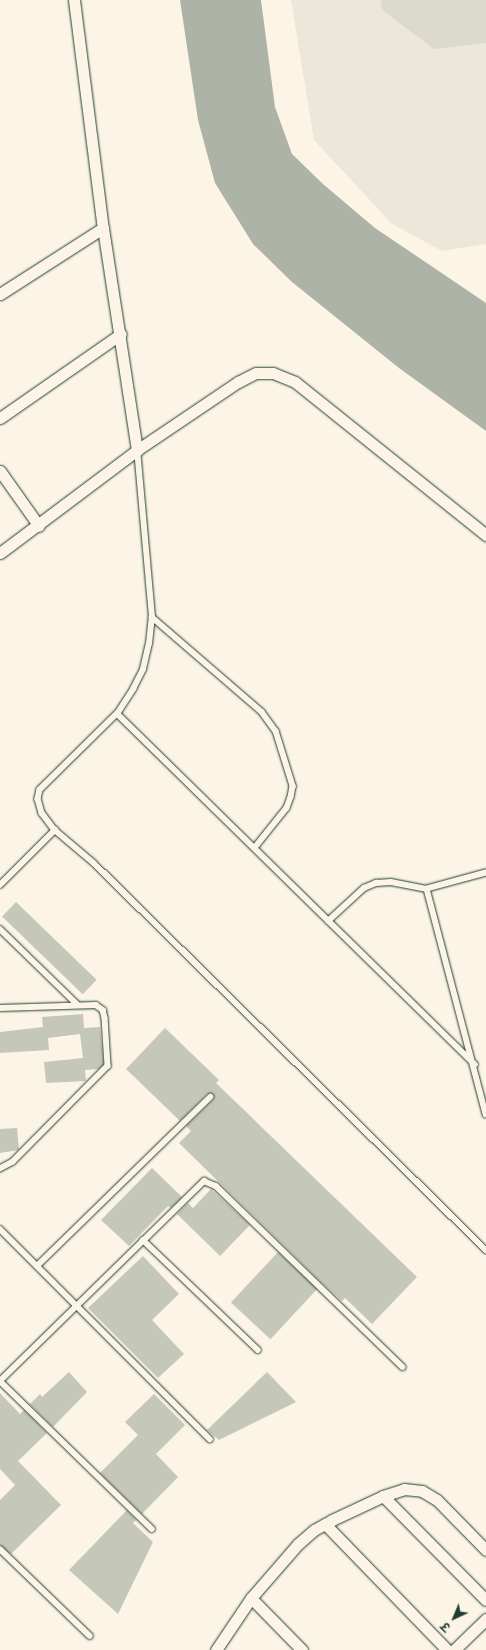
<!DOCTYPE html>
<meta charset="utf-8">
<style>
body{margin:0}
#map{position:relative;width:486px;height:1650px;overflow:hidden;background:#fcf5e5;font-family:"Patrick Hand","Playpen Sans Deva",sans-serif}
div>[style]{position:absolute}
[style*='--x']{left:calc(var(--x)*1px);top:calc(var(--y)*1px);width:calc(var(--w)*1px);rotate:calc(var(--a)*1deg)}
.built>*{inset:0;background:#ece7d8}
.green>*{inset:0;background:#dcdacc}
.water>*{inset:0;background:#aeb3a7}
.building>*{inset:0;background:#c5c7b9;transform-origin:0 0}
.roads{filter:drop-shadow(0 0 1px #1f3d34) drop-shadow(0 0 1px #1f3d34)}
.lane>*{height:5.5px;margin:-2.75px;padding:0 2.75px;transform-origin:2.75px;border-radius:2.75px;background:#fcf5e5}
.street>*{height:11px;margin:-5.5px;padding:0 5.5px;transform-origin:5.5px;border-radius:5.5px;background:#fcf5e5}
span{translate:-50% -50%;white-space:nowrap;text-align:center;line-height:1.15;-webkit-text-stroke:4px #fcf5e5;paint-order:stroke}
.north{position:absolute;left:434px;top:1598px;width:40px;height:40px;-webkit-text-stroke:3px #fcf5e5;paint-order:stroke;rotate:224deg;font-size:11px;font-weight:700;line-height:16px;text-align:center;color:#1f3d34}
.north::after{content:'';display:block;margin:auto;width:14px;height:18px;background:#1f3d34;clip-path:polygon(50% 0,100% 100%,50% 72%,0 100%)}
</style>
<div id="map">
<div class="built">
<i style="clip-path:polygon(291px 0,486px 0,486px 244px,442px 251px,392px 224px,314px 140px)"></i>
</div>
<div class="green">
<i style="clip-path:polygon(381px 0,486px 0,486px 43px,434px 49px,382px 10px)"></i>
</div>
<div class="water">
<i style="clip-path:polygon(180px 0,261px 0,275px 107px,292px 154px,323px 184px,375px 228px,486px 303px,486px 431px,399px 368px,292px 282px,253px 244px,215px 183px,198px 120px)"></i>
</div>
<div class="building">
<i style="left:16px;top:902px;width:112px;height:20px;rotate:44deg"></i>
<i style="clip-path:polygon(83px 1014px,84px 1028px,100px 1027px,104px 1064px,99px 1069px,85px 1070px,86px 1081px,46px 1083px,44px 1062px,83px 1058px,80px 1034px,48px 1038px,49px 1050px,0 1053px,0 1032px,43px 1027px,42px 1017px)"></i>
<i style="clip-path:polygon(165px 1028px,219px 1080px,216px 1083px,417px 1277px,372px 1324px,345px 1298px,342px 1301px,322px 1283px,179px 1143px,191px 1131px,186px 1126px,213px 1100px,213px 1094px,207px 1094px,180px 1121px,126px 1069px)"></i>
<i style="clip-path:polygon(17px 1128px,19px 1150px,0 1153px,0 1129px)"></i>
<i style="clip-path:polygon(152px 1168px,182px 1197px,171px 1208px,168px 1206px,129px 1246px,101px 1220px)"></i>
<i style="clip-path:polygon(211px 1189px,250px 1225px,220px 1256px,177px 1214px,188px 1203px,193px 1208px)"></i>
<i style="left:278px;top:1252px;width:54px;height:69px;rotate:43deg"></i>
<i style="clip-path:polygon(143px 1256px,179px 1294px,152px 1320px,184px 1354px,158px 1378px,88px 1308px)"></i>
<i style="clip-path:polygon(69px 1372px,87px 1392px,53px 1427px,30px 1404px,40px 1394px,42px 1397px)"></i>
<i style="clip-path:polygon(267px 1372px,296px 1402px,219px 1440px,207px 1430px)"></i>
<i style="clip-path:polygon(0 1393px,20px 1414px,24px 1410px,47px 1433px,18px 1461px,61px 1505px,11px 1554px,0 1545px,0 1500px,15px 1485px,0 1469px)"></i>
<i style="clip-path:polygon(154px 1394px,185px 1425px,156px 1454px,178px 1477px,142px 1514px,100px 1473px,138px 1435px,125px 1422px)"></i>
<i style="clip-path:polygon(127px 1510px,136px 1520px,133px 1523px,153px 1542px,118px 1614px,69px 1570px)"></i>
</div>
<div class="roads">
<div class="lane">
<i style="--x:152;--y:617;--w:145;--a:40.8"></i>
<i style="--x:262;--y:712;--w:24;--a:54"></i>
<i style="--x:276;--y:731;--w:58;--a:72.8"></i>
<i style="--x:293;--y:786;--w:11;--a:100"></i>
<i style="--x:291;--y:797;--w:12;--a:110"></i>
<i style="--x:287;--y:808;--w:51;--a:128.7"></i>
<i style="--x:117;--y:714;--w:30;--a:-57"></i>
<i style="--x:133;--y:689;--w:22;--a:-63"></i>
<i style="--x:143;--y:669;--w:26;--a:-77"></i>
<i style="--x:149;--y:644;--w:27;--a:-84"></i>
<i style="--x:152;--y:617;--w:168;--a:-95.1"></i>
<i style="--x:486;--y:873;--w:61;--a:164.8"></i>
<i style="--x:427;--y:889;--w:233;--a:75.3"></i>
<i style="--x:0;--y:885;--w:78;--a:-45"></i>
<i style="--x:328;--y:921;--w:49;--a:-42.5"></i>
<i style="--x:364;--y:888;--w:13;--a:-23"></i>
<i style="--x:376;--y:883;--w:15;--a:-4"></i>
<i style="--x:391;--y:882;--w:37;--a:11"></i>
<i style="--x:0;--y:929;--w:107;--a:44.2"></i>
<i style="--x:0;--y:1008;--w:96;--a:-1.8"></i>
<i style="--x:96;--y:1005;--w:9;--a:36"></i>
<i style="--x:103;--y:1010;--w:8;--a:76"></i>
<i style="--x:105;--y:1018;--w:48;--a:86.4"></i>
<i style="--x:108;--y:1066;--w:135;--a:134.7"></i>
<i style="--x:13;--y:1162;--w:15;--a:152"></i>
<i style="--x:475;--y:1065;--w:501;--a:-135.57"></i>
<i style="--x:117;--y:714;--w:108;--a:135.4"></i>
<i style="--x:40;--y:790;--w:9;--a:103"></i>
<i style="--x:38;--y:799;--w:15;--a:74"></i>
<i style="--x:42;--y:813;--w:21;--a:53"></i>
<i style="--x:55;--y:830;--w:51;--a:40.2"></i>
<i style="--x:94;--y:863;--w:551;--a:44.63"></i>
<i style="--x:0;--y:1229;--w:297;--a:45"></i>
<i style="--x:143;--y:1240;--w:159;--a:43.7"></i>
<i style="--x:37;--y:1266;--w:242;--a:-44.3"></i>
<i style="--x:0;--y:1381;--w:286;--a:-44.4"></i>
<i style="--x:204;--y:1181;--w:13;--a:23"></i>
<i style="--x:216;--y:1186;--w:260;--a:44.1"></i>
<i style="--x:0;--y:1381;--w:212;--a:44.2"></i>
<i style="--x:0;--y:1549;--w:125;--a:44"></i>
</div>
<div class="street">
<i style="--x:74;--y:0;--w:230;--a:82.8"></i>
<i style="--x:103;--y:228;--w:225;--a:81.3"></i>
<i style="--x:0;--y:294;--w:122;--a:-32.7"></i>
<i style="--x:0;--y:418;--w:147;--a:-34.8"></i>
<i style="--x:0;--y:471;--w:67;--a:54.7"></i>
<i style="--x:0;--y:553;--w:171;--a:-36.9"></i>
<i style="--x:137;--y:450;--w:122;--a:-34"></i>
<i style="--x:238;--y:382;--w:20;--a:-27"></i>
<i style="--x:256;--y:373;--w:17;--a:0"></i>
<i style="--x:273;--y:373;--w:24;--a:22"></i>
<i style="--x:295;--y:382;--w:245;--a:38.7"></i>
<i style="--x:383;--y:1496;--w:146;--a:45.3"></i>
<i style="--x:325;--y:1524;--w:175;--a:45.9"></i>
<i style="--x:251;--y:1598;--w:73;--a:45.6"></i>
<i style="--x:216;--y:1650;--w:63;--a:-56.1"></i>
<i style="--x:251;--y:1598;--w:72;--a:-49"></i>
<i style="--x:298;--y:1544;--w:21;--a:-41"></i>
<i style="--x:314;--y:1530;--w:21;--a:-29"></i>
<i style="--x:332;--y:1520;--w:56;--a:-25.2"></i>
<i style="--x:383;--y:1496;--w:22;--a:-18"></i>
<i style="--x:404;--y:1489;--w:18;--a:6"></i>
<i style="--x:422;--y:1491;--w:17;--a:31"></i>
<i style="--x:437;--y:1500;--w:70;--a:45.6"></i>
<i style="--x:454;--y:1650;--w:45;--a:-44.1"></i>
</div>
</div>
<div class="north">उ</div>
</div>
